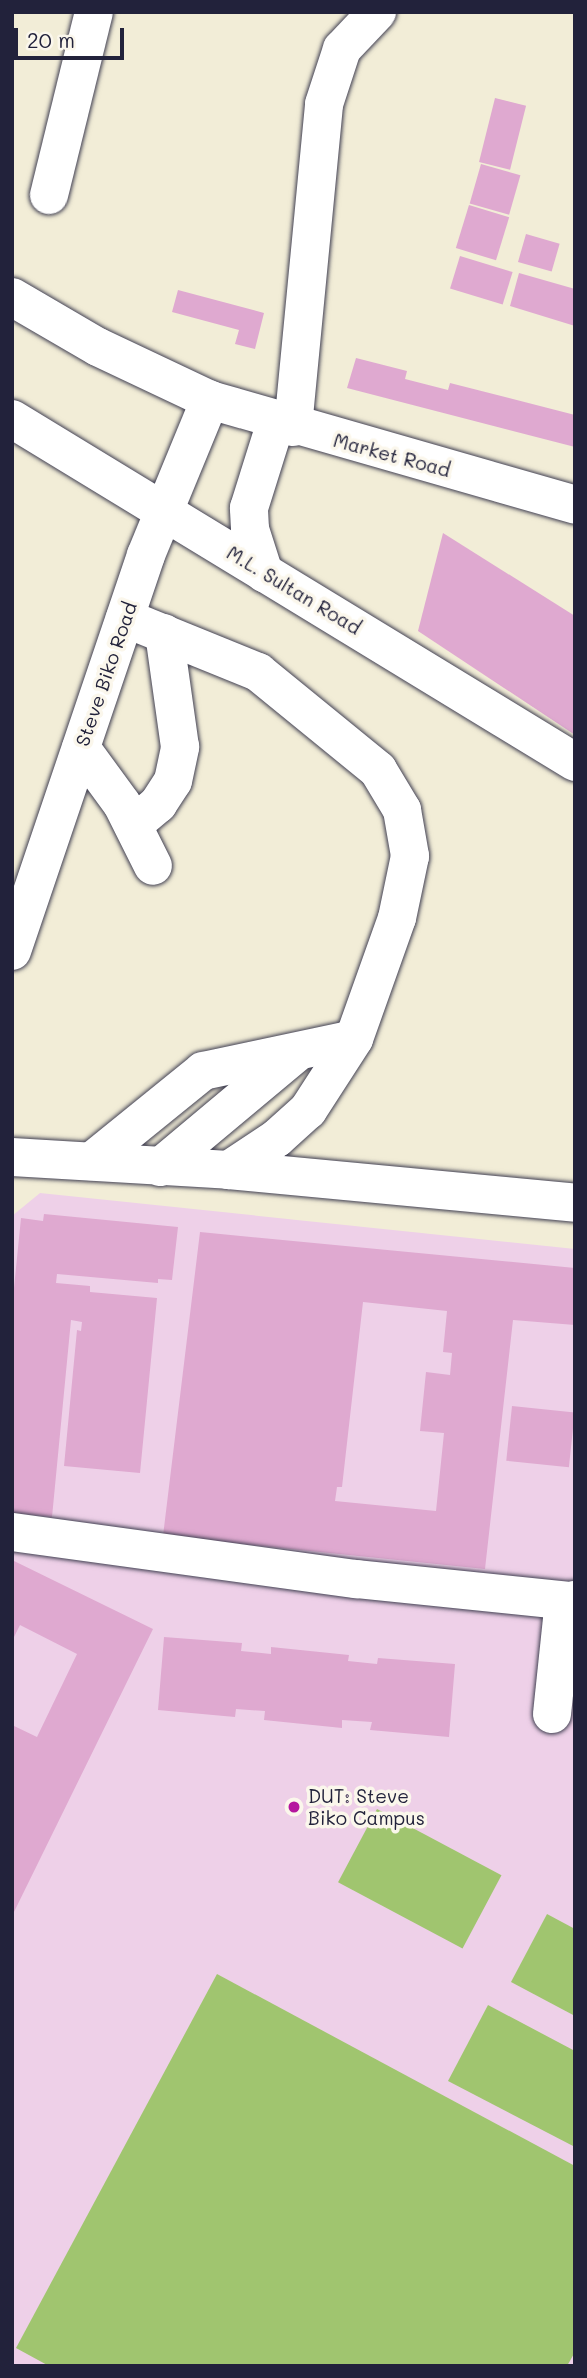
<!DOCTYPE html>
<style>
body{margin:0}
#map{position:relative;width:587px;height:2378px;overflow:hidden;background:#f2edd7;font-family:Mali,sans-serif}
div>[style]{position:absolute}
[style*='--x']{left:calc(var(--x)*1px);top:calc(var(--y)*1px);width:calc(var(--w)*1px);rotate:calc(var(--a)*1deg)}
.built>*{inset:0;background:#eed0e8}
.green>*{inset:0;background:#a0c56f;transform-origin:0 0}
.building>*{inset:0;background:#dfa9d0;transform-origin:0 0}
.roads{filter:drop-shadow(0 0 2px #414052) drop-shadow(0 0 2px #414052)}
.minor>*{height:38px;margin:-19px;padding:0 19px;transform-origin:19px;border-radius:19px;background:#fff}
.major>*{height:38px;margin:-19px;padding:0 19px;transform-origin:19px;border-radius:19px;background:#fff}
.dots>*{width:19px;height:19px;translate:-50% -50%;box-sizing:border-box;border:4px solid #fbf7ec;border-radius:50%}
span{translate:-50% -50%;white-space:nowrap;text-align:center;line-height:1.15;-webkit-text-stroke:7px #fbf7ec;paint-order:stroke}
.street-label{font-size:19px;color:#22223b}
.poi-label{font-size:19px;color:#22223b}
.left{translate:0 -50%;text-align:left}
.frame{position:absolute;inset:0;border:14px solid #22223b;pointer-events:none}
.scale{position:absolute;left:14px;top:28px;width:110px;height:32px;box-sizing:border-box;border:4px solid #22223b;border-top:0;padding-left:9px;font-size:21px;line-height:24px;white-space:nowrap;color:#22223b;-webkit-text-stroke:5px #fbf7ec;paint-order:stroke}
</style>
<div id="map">
<div class="built">
<i style="clip-path:polygon(40px 1193px,575px 1249px,575px 2366px,12px 2366px,12px 1216px)"></i>
</div>
<div class="green">
<i style="left:377px;top:1809px;width:141px;height:83px;rotate:28deg"></i>
<i style="clip-path:polygon(547px 1914px,575px 1929px,575px 2016px,511px 1982px)"></i>
<i style="clip-path:polygon(217px 1974px,575px 2166px,575px 2352px,567px 2366px,49px 2366px,16px 2348px)"></i>
<i style="clip-path:polygon(488px 2005px,575px 2051px,575px 2147px,448px 2081px)"></i>
</div>
<div class="building">
<i style="left:495px;top:98px;width:32px;height:66px;rotate:14deg"></i>
<i style="left:481px;top:164px;width:41px;height:41px;rotate:16deg"></i>
<i style="left:469px;top:205px;width:42px;height:45px;rotate:17deg"></i>
<i style="left:526px;top:234px;width:35px;height:29px;rotate:16deg"></i>
<i style="left:460px;top:256px;width:55px;height:34px;rotate:17deg"></i>
<i style="clip-path:polygon(519px 273px,575px 289px,575px 326px,510px 306px)"></i>
<i style="clip-path:polygon(178px 290px,264px 313px,255px 349px,235px 344px,239px 330px,172px 312px)"></i>
<i style="clip-path:polygon(356px 358px,407px 371px,405px 379px,448px 390px,450px 383px,575px 415px,575px 447px,347px 388px)"></i>
<i style="clip-path:polygon(443px 533px,575px 616px,575px 735px,418px 631px)"></i>
<i style="clip-path:polygon(44px 1214px,178px 1227px,172px 1280px,158px 1279px,158px 1283px,57px 1274px,56px 1283px,90px 1286px,90px 1292px,157px 1298px,140px 1473px,64px 1466px,77px 1330px,81px 1331px,82px 1322px,71px 1320px,52px 1517px,12px 1513px,12px 1308px,21px 1218px,43px 1221px)"></i>
<i style="clip-path:polygon(evenodd,200px 1232px,575px 1268px,575px 1325px,513px 1320px,485px 1569px,163px 1536px,200px 1232px,363px 1302px,447px 1311px,443px 1352px,452px 1353px,450px 1375px,426px 1372px,420px 1431px,444px 1433px,436px 1511px,335px 1501px,337px 1487px,342px 1487px,363px 1302px)"></i>
<i style="left:512px;top:1406px;width:63px;height:55px;rotate:6deg"></i>
<i style="clip-path:polygon(12px 1560px,153px 1629px,12px 1916px,12px 1725px,37px 1737px,77px 1654px,20px 1625px,12px 1641px)"></i>
<i style="clip-path:polygon(164px 1637px,242px 1643px,241px 1651px,271px 1654px,271px 1647px,349px 1655px,348px 1661px,377px 1664px,378px 1658px,455px 1664px,449px 1737px,370px 1730px,372px 1722px,342px 1720px,342px 1728px,264px 1720px,265px 1711px,236px 1709px,235px 1717px,158px 1710px)"></i>
</div>
<div class="roads">
<div class="minor">
<i style="--x:49;--y:195;--w:188;--a:-76.2"></i>
<i style="--x:293;--y:427;--w:324;--a:-84.5"></i>
<i style="--x:324;--y:104;--w:58;--a:-71.9"></i>
<i style="--x:342;--y:49;--w:51;--a:-46.6"></i>
<i style="--x:125;--y:618;--w:144;--a:22.1"></i>
<i style="--x:258;--y:672;--w:155;--a:39.2"></i>
<i style="--x:378;--y:770;--w:47;--a:59"></i>
<i style="--x:402;--y:810;--w:47;--a:80.1"></i>
<i style="--x:410;--y:856;--w:63;--a:101.8"></i>
<i style="--x:397;--y:918;--w:128;--a:109.6"></i>
<i style="--x:354;--y:1039;--w:85;--a:122.9"></i>
<i style="--x:308;--y:1110;--w:42;--a:137.9"></i>
<i style="--x:277;--y:1138;--w:58;--a:146.3"></i>
<i style="--x:81;--y:748;--w:69;--a:53.8"></i>
<i style="--x:122;--y:804;--w:69;--a:63.4"></i>
<i style="--x:133;--y:825;--w:33;--a:-40"></i>
<i style="--x:158;--y:804;--w:27;--a:-57"></i>
<i style="--x:173;--y:781;--w:35;--a:-78"></i>
<i style="--x:180;--y:747;--w:115;--a:-98"></i>
<i style="--x:12;--y:951;--w:418;--a:-71.3"></i>
<i style="--x:146;--y:555;--w:168;--a:-67.6"></i>
<i style="--x:12;--y:1157;--w:217;--a:3.4"></i>
<i style="--x:229;--y:1170;--w:348;--a:5.4"></i>
<i style="--x:92;--y:1161;--w:143;--a:-39"></i>
<i style="--x:203;--y:1071;--w:154;--a:-12"></i>
<i style="--x:160;--y:1167;--w:176;--a:-39.9"></i>
<i style="--x:12;--y:1532;--w:348;--a:7.8"></i>
<i style="--x:357;--y:1579;--w:214;--a:5.9"></i>
<i style="--x:552;--y:1714;--w:96;--a:-84"></i>
<i style="--x:562;--y:1619;--w:11;--a:-80"></i>
<i style="--x:564;--y:1608;--w:14;--a:-36"></i>
</div>
<div class="major">
<i style="--x:12;--y:297;--w:99;--a:30.2"></i>
<i style="--x:98;--y:347;--w:124;--a:25.3"></i>
<i style="--x:210;--y:400;--w:380;--a:16"></i>
<i style="--x:12;--y:419;--w:659;--a:31.35"></i>
<i style="--x:264;--y:573;--w:46;--a:-107.7"></i>
<i style="--x:250;--y:529;--w:21;--a:-93"></i>
<i style="--x:249;--y:508;--w:90;--a:-72.6"></i>
</div>
</div>
<div class="dots">
<i style="left:294px;top:1807px;background:#b5179e"></i>
</div>
<div class="street-label">
<span style="left:392px;top:455px;rotate:15deg">Market Road</span>
<span style="left:294px;top:590px;rotate:31deg">M.L. Sultan Road</span>
<span style="left:106px;top:674px;rotate:-71deg">Steve Biko Road</span>
</div>
<div class="poi-label">
<span class="left" style="left:308px;top:1807px">DUT: Steve<br>Biko Campus</span>
</div>
<div class="frame"></div>
<div class="scale">20 m</div>
</div>
